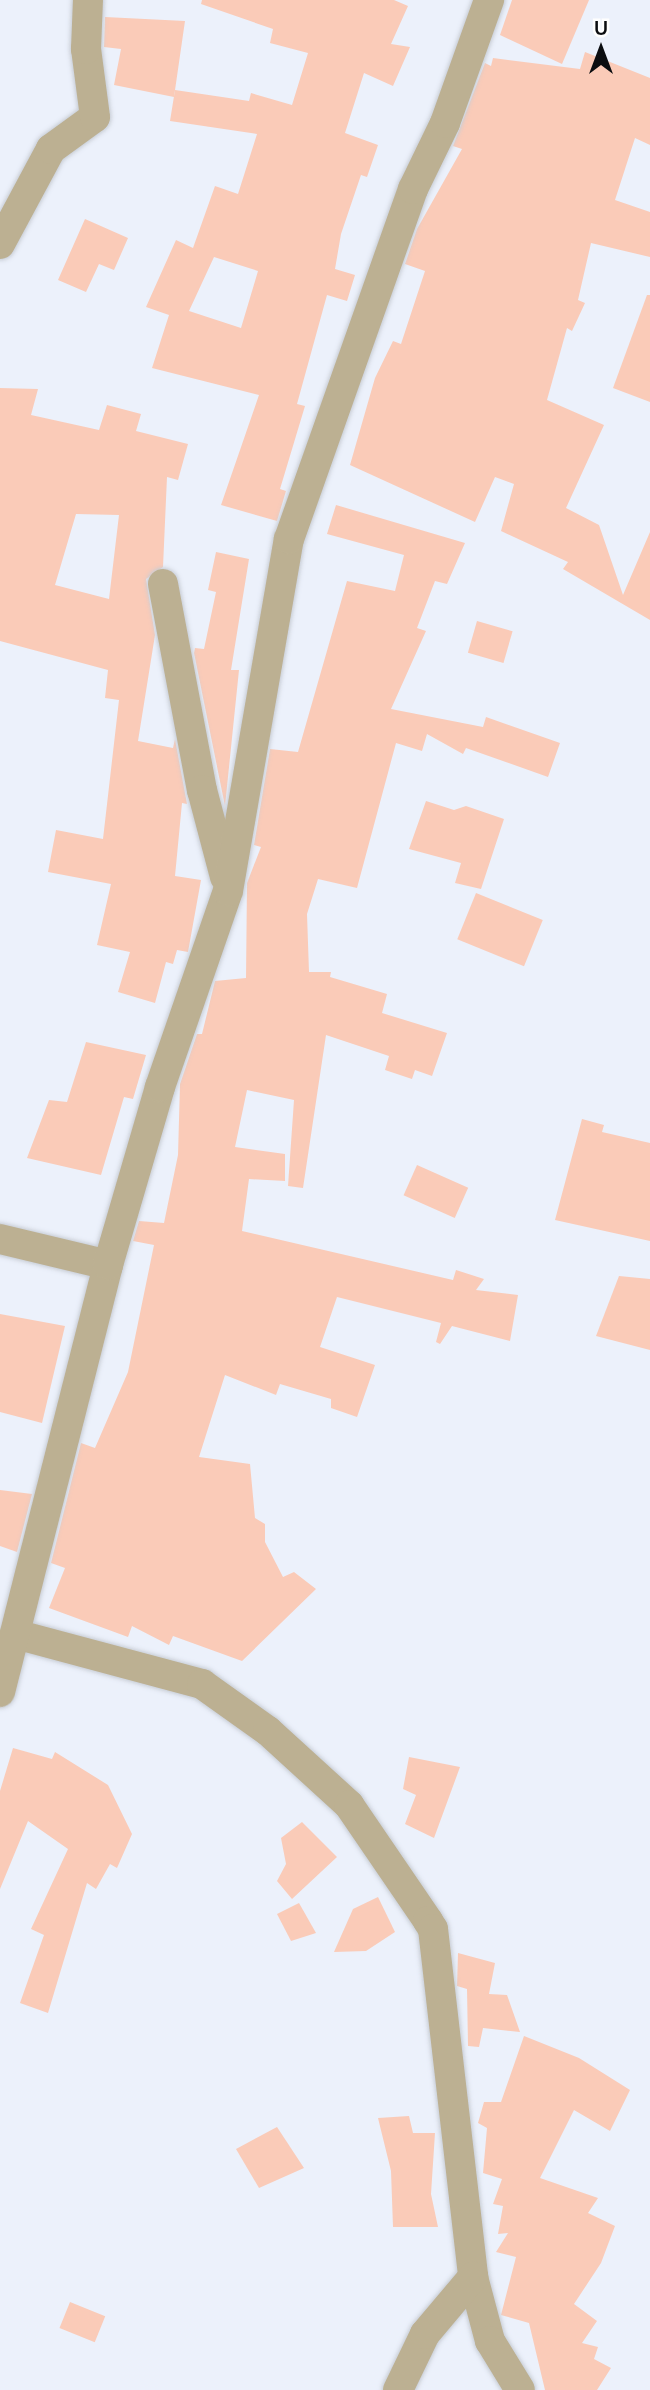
<!DOCTYPE html>
<style>
body{margin:0}
#map{position:relative;width:650px;height:2390px;overflow:hidden;background:#ecf1fb;font-family:Lato,sans-serif}
div>[style]{position:absolute}
[style*='--x']{left:calc(var(--x)*1px);top:calc(var(--y)*1px);width:calc(var(--w)*1px);rotate:calc(var(--a)*1deg)}
.building>*{inset:0;background:#facbb8;transform-origin:0 0}
.roads{filter:drop-shadow(0 0 2px #c8cdd5) drop-shadow(0 0 2px #c8cdd5)}
.minor>*{height:30px;margin:-15px;padding:0 15px;transform-origin:15px;border-radius:15px;background:#bcb092}
span{translate:-50% -50%;white-space:nowrap;text-align:center;line-height:1.15;-webkit-text-stroke:5px #fefefe;paint-order:stroke}
.north{position:absolute;left:566px;top:14px;width:70px;height:70px;-webkit-text-stroke:5px #fefefe;paint-order:stroke;rotate:0deg;font-size:19px;font-weight:700;line-height:28px;text-align:center;color:#0b0d10}
.north::after{content:'';display:block;margin:auto;width:24px;height:32px;background:#0b0d10;clip-path:polygon(50% 0,100% 100%,50% 72%,0 100%)}
</style>
<div id="map">
<div class="building">
<i style="clip-path:polygon(evenodd,202px 0,394px 0,408px 6px,391px 44px,410px 47px,393px 86px,364px 73px,345px 133px,378px 145px,367px 177px,361px 175px,341px 234px,335px 269px,355px 275px,347px 301px,327px 295px,297px 404px,305px 406px,280px 489px,286px 491px,277px 521px,221px 505px,259px 395px,152px 368px,169px 315px,146px 307px,176px 240px,193px 248px,215px 186px,238px 194px,257px 134px,170px 121px,175px 90px,249px 101px,251px 93px,292px 105px,308px 53px,270px 43px,273px 29px,201px 4px,202px 0,214px 257px,258px 271px,241px 328px,189px 311px,214px 257px)"></i>
<i style="clip-path:polygon(512px 0,589px 0,562px 64px,500px 35px)"></i>
<i style="clip-path:polygon(105px 17px,185px 21px,174px 97px,114px 85px,121px 49px,104px 47px)"></i>
<i style="clip-path:polygon(585px 52px,650px 78px,650px 145px,635px 138px,615px 200px,650px 212px,650px 257px,591px 243px,578px 300px,585px 303px,572px 331px,567px 328px,547px 400px,604px 425px,566px 508px,599px 525px,623px 595px,650px 532px,650px 620px,563px 569px,568px 562px,501px 531px,514px 484px,495px 477px,475px 522px,350px 465px,375px 378px,393px 341px,401px 344px,425px 271px,405px 264px,417px 229px,462px 149px,453px 146px,485px 63px,491px 66px,493px 58px,580px 69px)"></i>
<i style="clip-path:polygon(85px 219px,128px 238px,114px 270px,99px 264px,86px 292px,58px 280px)"></i>
<i style="clip-path:polygon(647px 295px,650px 295px,650px 402px,613px 388px)"></i>
<i style="clip-path:polygon(evenodd,0 388px,38px 389px,31px 415px,99px 430px,107px 405px,141px 414px,136px 431px,188px 444px,178px 480px,167px 477px,163px 567px,146px 579px,155px 635px,138px 741px,173px 748px,175px 739px,187px 804px,182px 803px,175px 876px,201px 880px,188px 952px,177px 950px,173px 964px,166px 962px,155px 1003px,118px 992px,130px 952px,97px 945px,111px 884px,48px 872px,56px 830px,103px 839px,119px 700px,105px 698px,108px 670px,0 641px,0 388px,76px 514px,119px 515px,109px 599px,55px 585px,76px 514px)"></i>
<i style="clip-path:polygon(336px 505px,465px 543px,447px 584px,435px 581px,417px 628px,426px 631px,391px 709px,483px 727px,486px 717px,560px 743px,548px 777px,466px 748px,463px 754px,427px 734px,422px 751px,396px 743px,357px 888px,318px 879px,307px 914px,309px 972px,331px 972px,330px 977px,387px 994px,382px 1013px,447px 1033px,432px 1076px,415px 1070px,412px 1079px,385px 1070px,389px 1056px,326px 1035px,303px 1188px,288px 1186px,294px 1100px,247px 1090px,235px 1147px,285px 1154px,285px 1181px,249px 1179px,242px 1231px,453px 1280px,456px 1270px,484px 1279px,476px 1290px,518px 1295px,510px 1341px,452px 1326px,440px 1344px,436px 1342px,441px 1323px,337px 1297px,320px 1347px,375px 1365px,357px 1417px,331px 1408px,331px 1399px,280px 1384px,276px 1395px,225px 1375px,199px 1457px,250px 1464px,255px 1518px,265px 1524px,265px 1542px,283px 1577px,294px 1572px,316px 1589px,242px 1661px,173px 1636px,169px 1645px,132px 1626px,128px 1637px,49px 1608px,65px 1568px,51px 1563px,81px 1443px,95px 1448px,128px 1372px,154px 1245px,133px 1241px,139px 1221px,164px 1223px,178px 1155px,180px 1084px,197px 1034px,202px 1034px,215px 981px,246px 978px,247px 883px,261px 847px,254px 845px,270px 749px,298px 752px,347px 581px,395px 591px,404px 555px,327px 534px)"></i>
<i style="clip-path:polygon(216px 552px,249px 559px,231px 670px,239px 670px,225px 806px,194px 653px,195px 648px,204px 649px,216px 592px,208px 590px)"></i>
<i style="left:477px;top:621px;width:37px;height:33px;rotate:16deg"></i>
<i style="clip-path:polygon(426px 801px,454px 810px,466px 806px,504px 819px,481px 889px,455px 883px,461px 863px,409px 849px)"></i>
<i style="left:476px;top:893px;width:72px;height:50px;rotate:22deg"></i>
<i style="clip-path:polygon(86px 1042px,146px 1055px,133px 1099px,124px 1097px,101px 1175px,27px 1158px,49px 1100px,67px 1102px)"></i>
<i style="clip-path:polygon(582px 1119px,604px 1125px,602px 1132px,650px 1143px,650px 1241px,555px 1220px)"></i>
<i style="left:417px;top:1165px;width:56px;height:33px;rotate:24deg"></i>
<i style="clip-path:polygon(619px 1276px,650px 1279px,650px 1350px,596px 1336px)"></i>
<i style="clip-path:polygon(0 1314px,65px 1326px,42px 1423px,0 1412px)"></i>
<i style="clip-path:polygon(0 1490px,32px 1494px,17px 1552px,0 1546px)"></i>
<i style="clip-path:polygon(13px 1748px,52px 1759px,55px 1752px,108px 1785px,132px 1834px,117px 1868px,110px 1864px,96px 1889px,87px 1883px,48px 2013px,20px 2003px,44px 1935px,31px 1929px,68px 1849px,28px 1821px,0 1889px,0 1791px)"></i>
<i style="clip-path:polygon(409px 1757px,460px 1767px,434px 1838px,405px 1824px,416px 1795px,403px 1789px)"></i>
<i style="clip-path:polygon(302px 1822px,337px 1857px,292px 1899px,277px 1881px,286px 1864px,281px 1838px)"></i>
<i style="clip-path:polygon(378px 1897px,395px 1932px,366px 1951px,334px 1952px,353px 1909px)"></i>
<i style="clip-path:polygon(299px 1903px,316px 1933px,291px 1941px,277px 1914px)"></i>
<i style="clip-path:polygon(458px 1953px,495px 1963px,489px 1994px,507px 1995px,520px 2032px,483px 2028px,479px 2047px,468px 2046px,467px 1989px,457px 1986px)"></i>
<i style="clip-path:polygon(524px 2036px,579px 2058px,630px 2090px,610px 2131px,574px 2110px,540px 2178px,598px 2198px,588px 2213px,615px 2226px,601px 2263px,574px 2304px,597px 2321px,582px 2343px,598px 2347px,594px 2359px,611px 2368px,597px 2390px,545px 2390px,529px 2323px,501px 2315px,516px 2257px,496px 2252px,508px 2233px,498px 2234px,503px 2206px,493px 2204px,502px 2179px,483px 2173px,487px 2128px,478px 2123px,484px 2102px,501px 2102px)"></i>
<i style="clip-path:polygon(409px 2116px,413px 2133px,435px 2133px,431px 2194px,438px 2227px,393px 2227px,391px 2171px,378px 2118px)"></i>
<i style="clip-path:polygon(277px 2127px,304px 2168px,259px 2188px,236px 2149px)"></i>
<i style="left:70px;top:2302px;width:38px;height:28px;rotate:22deg"></i>
</div>
<div class="roads">
<div class="minor">
<i style="--x:0;--y:244;--w:108;--a:-61.8"></i>
<i style="--x:51;--y:149;--w:54;--a:-36"></i>
<i style="--x:95;--y:117;--w:69;--a:-97.5"></i>
<i style="--x:86;--y:49;--w:49;--a:-87.7"></i>
<i style="--x:163;--y:584;--w:210;--a:79.3"></i>
<i style="--x:202;--y:790;--w:90;--a:75.2"></i>
<i style="--x:0;--y:1239;--w:111;--a:13.5"></i>
<i style="--x:15;--y:1634;--w:194;--a:15"></i>
<i style="--x:202;--y:1684;--w:81;--a:35.5"></i>
<i style="--x:268;--y:1731;--w:110;--a:42.4"></i>
<i style="--x:349;--y:1805;--w:140;--a:55.7"></i>
<i style="--x:428;--y:1921;--w:9;--a:58"></i>
<i style="--x:433;--y:1929;--w:350;--a:83.4"></i>
<i style="--x:473;--y:2277;--w:66;--a:75.1"></i>
<i style="--x:490;--y:2341;--w:57;--a:58.5"></i>
<i style="--x:0;--y:1692;--w:440;--a:-75.8"></i>
<i style="--x:108;--y:1265;--w:185;--a:-73.7"></i>
<i style="--x:160;--y:1087;--w:207;--a:-70.9"></i>
<i style="--x:228;--y:891;--w:357;--a:-80.2"></i>
<i style="--x:289;--y:539;--w:371;--a:-70.5"></i>
<i style="--x:413;--y:189;--w:73;--a:-64.1"></i>
<i style="--x:445;--y:123;--w:131;--a:-70.3"></i>
<i style="--x:398;--y:2390;--w:62;--a:-64.3"></i>
<i style="--x:425;--y:2334;--w:75;--a:-49.9"></i>
</div>
</div>
<div class="north">U</div>
</div>
